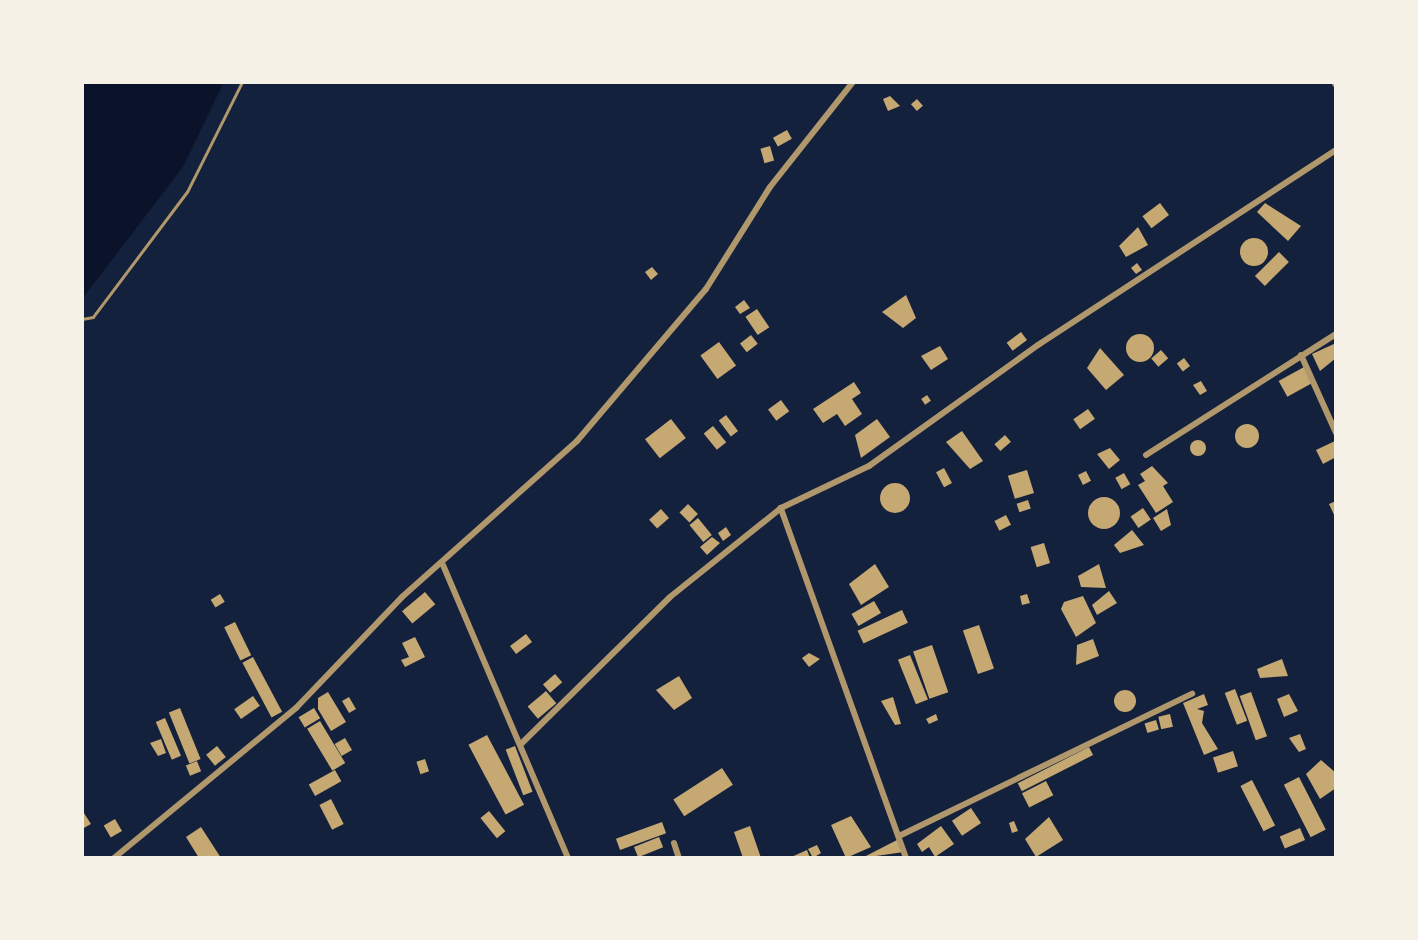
<!DOCTYPE html>
<style>
body{margin:0}
#map{position:relative;width:1418px;height:940px;overflow:hidden;background:#14213d;font-family:"Sofia Sans Condensed",sans-serif}
div>[style]{position:absolute}
[style*='--x']{left:calc(var(--x)*1px);top:calc(var(--y)*1px);width:calc(var(--w)*1px);rotate:calc(var(--a)*1deg)}
.water>*{inset:0;background:#0b132b}
.building>*{inset:0;background:#c6a872;transform-origin:0 0}
.round{border-radius:50%}
.service>*{height:2.5px;margin:-1.25px;padding:0 1.25px;transform-origin:1.25px;border-radius:1.25px;background:#b1986c}
.minor>*{height:6px;margin:-3px;padding:0 3px;transform-origin:3px;border-radius:3px;background:#b1986c}
span{translate:-50% -50%;white-space:nowrap;text-align:center;line-height:1.15;-webkit-text-stroke:6px #f6f1e7;paint-order:stroke}
.frame{position:absolute;inset:0;border:84px solid #f6f1e7;pointer-events:none}
</style>
<div id="map">
<div class="water">
<i style="clip-path:polygon(82px 82px,224px 82px,183px 167px,82px 299px)"></i>
</div>
<div class="building">
<i style="clip-path:polygon(890px 96px,900px 106px,888px 111px,883px 99px)"></i>
<i style="left:917px;top:99px;width:9px;height:8px;rotate:49deg"></i>
<i style="left:787px;top:130px;width:10px;height:16px;rotate:61deg"></i>
<i style="left:770px;top:146px;width:15px;height:10px;rotate:74deg"></i>
<i style="left:1160px;top:203px;width:15px;height:22px;rotate:53deg"></i>
<i style="clip-path:polygon(1265px 203px,1301px 226px,1288px 241px,1257px 212px)"></i>
<i style="clip-path:polygon(1138px 227px,1148px 245px,1126px 257px,1119px 246px)"></i>
<i class="round" style="left:1240px;top:238px;width:28px;height:28px"></i>
<i style="left:1279px;top:252px;width:14px;height:34px;rotate:45deg"></i>
<i style="clip-path:polygon(1137px 263px,1142px 270px,1136px 274px,1131px 268px)"></i>
<i style="clip-path:polygon(652px 267px,658px 274px,651px 280px,645px 272px)"></i>
<i style="clip-path:polygon(906px 295px,916px 318px,903px 328px,882px 312px)"></i>
<i style="clip-path:polygon(744px 300px,750px 308px,740px 314px,735px 307px)"></i>
<i style="left:757px;top:309px;width:22px;height:14px;rotate:56deg"></i>
<i style="left:1021px;top:332px;width:10px;height:18px;rotate:53deg"></i>
<i class="round" style="left:1126px;top:334px;width:28px;height:28px"></i>
<i style="left:751px;top:335px;width:11px;height:14px;rotate:52deg"></i>
<i style="left:719px;top:342px;width:29px;height:23px;rotate:54deg"></i>
<i style="clip-path:polygon(1336px 343px,1336px 358px,1320px 371px,1312px 354px)"></i>
<i style="clip-path:polygon(940px 346px,948px 359px,931px 370px,921px 356px)"></i>
<i style="clip-path:polygon(1100px 348px,1124px 375px,1106px 390px,1087px 368px)"></i>
<i style="left:1161px;top:350px;width:11px;height:13px;rotate:49deg"></i>
<i style="left:1184px;top:358px;width:10px;height:9px;rotate:53deg"></i>
<i style="left:1304px;top:367px;width:18px;height:29px;rotate:61deg"></i>
<i style="clip-path:polygon(1201px 381px,1207px 391px,1200px 395px,1193px 385px)"></i>
<i style="clip-path:polygon(854px 382px,861px 393px,852px 399px,862px 414px,845px 426px,837px 414px,823px 423px,813px 409px)"></i>
<i style="left:927px;top:395px;width:7px;height:7px;rotate:56deg"></i>
<i style="left:781px;top:400px;width:14px;height:16px;rotate:54deg"></i>
<i style="left:1088px;top:409px;width:12px;height:18px;rotate:55deg"></i>
<i style="left:726px;top:415px;width:20px;height:9px;rotate:53deg"></i>
<i style="left:671px;top:419px;width:24px;height:33px;rotate:52deg"></i>
<i style="clip-path:polygon(877px 419px,890px 437px,861px 458px,855px 435px)"></i>
<i class="round" style="left:1235px;top:424px;width:24px;height:24px"></i>
<i style="left:713px;top:426px;width:21px;height:12px;rotate:51deg"></i>
<i style="clip-path:polygon(962px 431px,983px 461px,970px 469px,946px 442px)"></i>
<i style="left:1005px;top:435px;width:9px;height:14px;rotate:49deg"></i>
<i class="round" style="left:1190px;top:440px;width:16px;height:16px"></i>
<i style="clip-path:polygon(1335px 441px,1336px 457px,1323px 464px,1316px 450px)"></i>
<i style="clip-path:polygon(1110px 448px,1120px 460px,1109px 469px,1097px 454px)"></i>
<i style="clip-path:polygon(1152px 466px,1168px 483px,1163px 486px,1173px 502px,1156px 513px,1138px 485px,1145px 481px,1140px 474px)"></i>
<i style="left:944px;top:468px;width:17px;height:9px;rotate:62deg"></i>
<i style="left:1027px;top:470px;width:24px;height:20px;rotate:73deg"></i>
<i style="left:1086px;top:471px;width:11px;height:9px;rotate:63deg"></i>
<i style="left:1124px;top:473px;width:13px;height:10px;rotate:61deg"></i>
<i class="round" style="left:880px;top:483px;width:30px;height:30px"></i>
<i class="round" style="left:1088px;top:497px;width:32px;height:32px"></i>
<i style="left:1028px;top:500px;width:9px;height:12px;rotate:72deg"></i>
<i style="clip-path:polygon(1336px 501px,1336px 519px,1329px 504px)"></i>
<i style="left:688px;top:504px;width:14px;height:12px;rotate:45deg"></i>
<i style="left:1143px;top:508px;width:14px;height:15px;rotate:56deg"></i>
<i style="left:661px;top:509px;width:12px;height:16px;rotate:48deg"></i>
<i style="clip-path:polygon(1167px 509px,1171px 525px,1161px 531px,1153px 518px)"></i>
<i style="left:1006px;top:515px;width:11px;height:13px;rotate:63deg"></i>
<i style="left:698px;top:518px;width:22px;height:11px;rotate:51deg"></i>
<i style="clip-path:polygon(726px 527px,731px 535px,723px 541px,718px 533px)"></i>
<i style="clip-path:polygon(1132px 530px,1144px 545px,1120px 553px,1114px 545px)"></i>
<i style="clip-path:polygon(712px 537px,720px 543px,707px 555px,700px 547px)"></i>
<i style="left:1044px;top:543px;width:21px;height:14px;rotate:73deg"></i>
<i style="clip-path:polygon(875px 564px,889px 587px,861px 605px,849px 584px)"></i>
<i style="clip-path:polygon(1099px 564px,1106px 588px,1081px 587px,1078px 576px)"></i>
<i style="clip-path:polygon(1109px 591px,1117px 603px,1097px 615px,1092px 605px)"></i>
<i style="left:425px;top:592px;width:16px;height:30px;rotate:50deg"></i>
<i style="left:220px;top:594px;width:9px;height:11px;rotate:58deg"></i>
<i style="clip-path:polygon(1027px 594px,1030px 603px,1022px 605px,1020px 596px)"></i>
<i style="clip-path:polygon(1083px 596px,1096px 623px,1076px 637px,1061px 609px,1064px 602px)"></i>
<i style="left:874px;top:601px;width:14px;height:26px;rotate:60deg"></i>
<i style="left:902px;top:610px;width:14px;height:49px;rotate:65deg"></i>
<i style="left:235px;top:622px;width:37px;height:12px;rotate:64deg"></i>
<i style="left:979px;top:625px;width:46px;height:17px;rotate:71deg"></i>
<i style="left:526px;top:634px;width:10px;height:20px;rotate:53deg"></i>
<i style="clip-path:polygon(415px 637px,425px 657px,405px 667px,401px 660px,409px 657px,402px 643px)"></i>
<i style="clip-path:polygon(1093px 639px,1099px 656px,1076px 665px,1077px 645px)"></i>
<i style="left:932px;top:645px;width:50px;height:20px;rotate:71deg"></i>
<i style="clip-path:polygon(809px 653px,820px 659px,809px 667px,802px 658px)"></i>
<i style="left:910px;top:655px;width:48px;height:13px;rotate:68deg"></i>
<i style="left:253px;top:657px;width:62px;height:12px;rotate:62deg"></i>
<i style="clip-path:polygon(1282px 659px,1288px 676px,1260px 678px,1257px 669px)"></i>
<i style="left:555px;top:674px;width:11px;height:16px;rotate:49deg"></i>
<i style="clip-path:polygon(679px 676px,692px 698px,674px 710px,656px 690px)"></i>
<i style="left:1235px;top:689px;width:34px;height:11px;rotate:69deg"></i>
<i class="round" style="left:1114px;top:690px;width:22px;height:22px"></i>
<i style="left:546px;top:691px;width:16px;height:24px;rotate:50deg"></i>
<i style="clip-path:polygon(328px 692px,346px 722px,331px 731px,318px 709px,318px 698px)"></i>
<i style="left:1251px;top:692px;width:47px;height:12px;rotate:70deg"></i>
<i style="clip-path:polygon(1204px 694px,1208px 705px,1197px 709px,1204px 711px,1202px 723px,1218px 749px,1204px 755px,1183px 703px)"></i>
<i style="clip-path:polygon(1289px 694px,1298px 711px,1284px 717px,1277px 699px)"></i>
<i style="left:253px;top:696px;width:12px;height:23px;rotate:55deg"></i>
<i style="left:349px;top:697px;width:14px;height:8px;rotate:60deg"></i>
<i style="clip-path:polygon(893px 697px,901px 724px,895px 725px,881px 701px)"></i>
<i style="left:180px;top:708px;width:55px;height:12px;rotate:68deg"></i>
<i style="left:314px;top:708px;width:12px;height:18px;rotate:59deg"></i>
<i style="clip-path:polygon(936px 714px,938px 720px,929px 724px,926px 719px)"></i>
<i style="left:1170px;top:714px;width:13px;height:12px;rotate:77deg"></i>
<i style="left:165px;top:718px;width:41px;height:10px;rotate:67deg"></i>
<i style="left:1156px;top:720px;width:10px;height:12px;rotate:73deg"></i>
<i style="left:320px;top:721px;width:49px;height:15px;rotate:59deg"></i>
<i style="clip-path:polygon(1300px 734px,1306px 749px,1299px 752px,1289px 738px)"></i>
<i style="left:487px;top:735px;width:79px;height:21px;rotate:62deg"></i>
<i style="left:345px;top:738px;width:14px;height:12px;rotate:60deg"></i>
<i style="clip-path:polygon(161px 739px,166px 753px,158px 756px,150px 743px)"></i>
<i style="left:217px;top:746px;width:14px;height:14px;rotate:51deg"></i>
<i style="left:515px;top:746px;width:49px;height:10px;rotate:69deg"></i>
<i style="left:1089px;top:747px;width:9px;height:80px;rotate:63deg"></i>
<i style="left:1233px;top:751px;width:16px;height:21px;rotate:72deg"></i>
<i style="left:425px;top:759px;width:13px;height:9px;rotate:72deg"></i>
<i style="clip-path:polygon(1321px 760px,1336px 773px,1336px 788px,1320px 799px,1306px 774px)"></i>
<i style="left:197px;top:761px;width:11px;height:12px;rotate:68deg"></i>
<i style="left:722px;top:768px;width:20px;height:58px;rotate:57deg"></i>
<i style="left:335px;top:770px;width:13px;height:30px;rotate:61deg"></i>
<i style="left:1299px;top:777px;width:59px;height:17px;rotate:63deg"></i>
<i style="left:1252px;top:780px;width:51px;height:13px;rotate:63deg"></i>
<i style="left:1046px;top:781px;width:16px;height:27px;rotate:63deg"></i>
<i style="left:331px;top:799px;width:28px;height:13px;rotate:63deg"></i>
<i style="left:971px;top:808px;width:18px;height:23px;rotate:56deg"></i>
<i style="clip-path:polygon(82px 810px,91px 824px,82px 829px)"></i>
<i style="left:489px;top:811px;width:26px;height:11px;rotate:51deg"></i>
<i style="clip-path:polygon(851px 816px,871px 847px,846px 858px,831px 825px)"></i>
<i style="clip-path:polygon(1049px 817px,1063px 840px,1036px 857px,1025px 839px)"></i>
<i style="left:115px;top:819px;width:14px;height:13px;rotate:60deg"></i>
<i style="clip-path:polygon(1014px 821px,1018px 831px,1012px 833px,1009px 823px)"></i>
<i style="left:662px;top:822px;width:12px;height:49px;rotate:70deg"></i>
<i style="clip-path:polygon(750px 826px,761px 858px,743px 858px,734px 832px)"></i>
<i style="clip-path:polygon(941px 826px,954px 844px,935px 857px,929px 847px,922px 852px,917px 844px)"></i>
<i style="clip-path:polygon(201px 827px,221px 858px,199px 858px,186px 837px)"></i>
<i style="left:1300px;top:828px;width:13px;height:22px;rotate:67deg"></i>
<i style="left:659px;top:837px;width:11px;height:27px;rotate:68deg"></i>
<i style="clip-path:polygon(897px 840px,904px 852px,862px 858px)"></i>
<i style="clip-path:polygon(817px 845px,821px 853px,813px 858px,808px 849px)"></i>
<i style="clip-path:polygon(807px 850px,810px 858px,789px 858px)"></i>
</div>
<div class="service">
<i style="--x:82;--y:319;--w:11;--a:-10"></i>
<i style="--x:93;--y:317;--w:156;--a:-53.1"></i>
<i style="--x:187;--y:192;--w:123;--a:-63.4"></i>
</div>
<div class="minor">
<i style="--x:1334;--y:82;--w:4;--a:56"></i>
<i style="--x:1301;--y:355;--w:85;--a:65.8"></i>
<i style="--x:1146;--y:455;--w:225;--a:-32.5"></i>
<i style="--x:443;--y:565;--w:319;--a:66.9"></i>
<i style="--x:521;--y:744;--w:209;--a:-44.6"></i>
<i style="--x:670;--y:597;--w:142;--a:-38.7"></i>
<i style="--x:899;--y:836;--w:326;--a:-25.9"></i>
<i style="--x:674;--y:843;--w:16;--a:72"></i>
<i style="--x:114;--y:858;--w:236;--a:-39.5"></i>
<i style="--x:296;--y:708;--w:153;--a:-46.3"></i>
<i style="--x:402;--y:597;--w:234;--a:-41.7"></i>
<i style="--x:577;--y:441;--w:199;--a:-49.7"></i>
<i style="--x:706;--y:289;--w:120;--a:-57.9"></i>
<i style="--x:770;--y:187;--w:134;--a:-51.7"></i>
<i style="--x:906;--y:858;--w:372;--a:-109.7"></i>
<i style="--x:781;--y:508;--w:98;--a:-25.5"></i>
<i style="--x:869;--y:466;--w:208;--a:-35.6"></i>
<i style="--x:1038;--y:345;--w:356;--a:-33.2"></i>
</div>
<div class="frame"></div>
</div>
